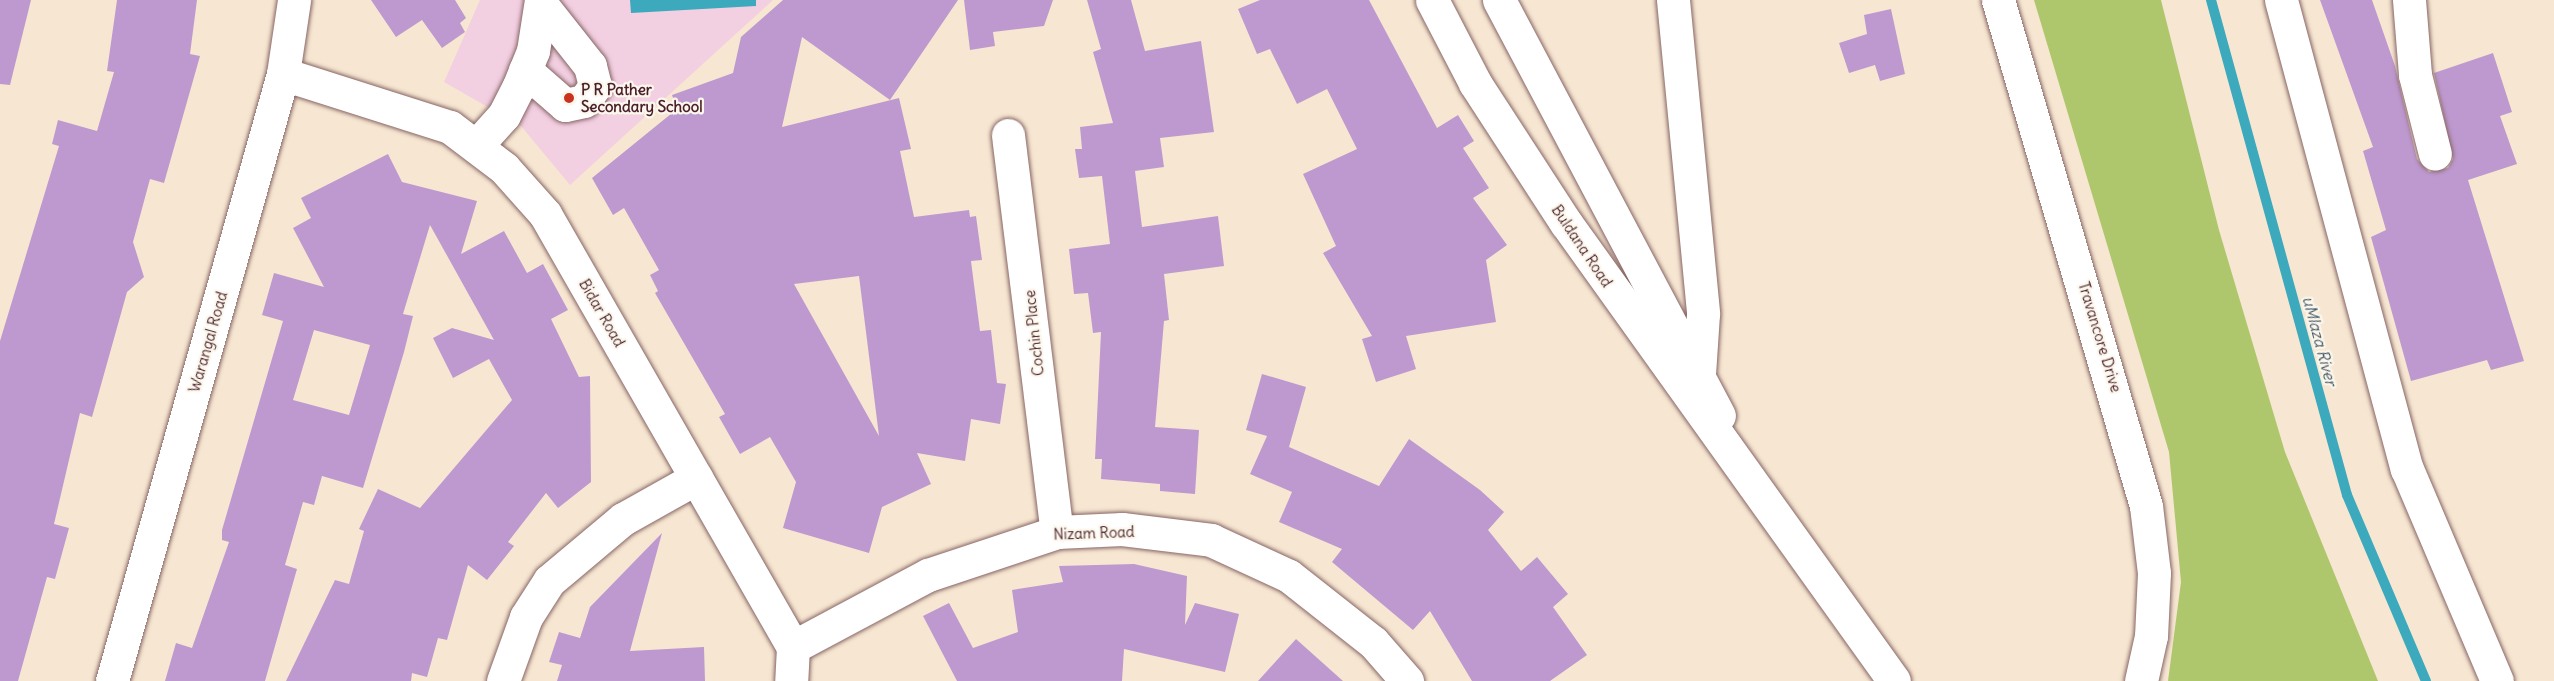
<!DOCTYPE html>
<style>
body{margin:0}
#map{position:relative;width:2554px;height:681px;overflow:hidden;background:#f7e7d2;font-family:Delius,sans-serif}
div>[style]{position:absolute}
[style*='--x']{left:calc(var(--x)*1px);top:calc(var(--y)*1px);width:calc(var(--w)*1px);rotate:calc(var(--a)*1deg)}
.built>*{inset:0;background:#f2cfe1}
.green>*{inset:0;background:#afc76c}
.water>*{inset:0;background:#3ca9bc}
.stream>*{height:10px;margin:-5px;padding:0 5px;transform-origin:5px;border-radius:5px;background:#3ca9bc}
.building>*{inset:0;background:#be99cf}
.roads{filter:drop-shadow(0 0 2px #876565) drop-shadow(0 0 2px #876565)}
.minor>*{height:33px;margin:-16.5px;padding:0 16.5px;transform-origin:16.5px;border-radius:16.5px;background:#fff}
.dots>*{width:16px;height:16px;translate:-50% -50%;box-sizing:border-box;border:3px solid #fbf7ec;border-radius:50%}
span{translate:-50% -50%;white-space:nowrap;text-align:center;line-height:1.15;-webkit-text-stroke:4.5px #fbf7ec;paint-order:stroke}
.poi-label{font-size:15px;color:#4a1f2b;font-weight:700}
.left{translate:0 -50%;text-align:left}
.street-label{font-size:15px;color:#4a1f2b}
.water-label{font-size:16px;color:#445665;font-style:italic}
</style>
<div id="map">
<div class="built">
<i style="clip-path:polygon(480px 0,773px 0,570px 185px,521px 126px,444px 82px)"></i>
</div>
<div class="green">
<i style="clip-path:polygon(2034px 0,2161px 0,2219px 230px,2285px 452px,2378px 681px,2168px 681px,2181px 582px,2169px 452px)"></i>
</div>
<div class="water">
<i style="clip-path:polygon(630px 0,756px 0,756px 6px,631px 13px)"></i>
</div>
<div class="stream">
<i style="--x:2211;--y:0;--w:513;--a:74.64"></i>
<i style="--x:2347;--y:495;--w:202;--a:67"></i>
</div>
<div class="building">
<i style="clip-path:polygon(0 0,31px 0,10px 85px,0 84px)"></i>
<i style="clip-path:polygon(117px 0,197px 0,190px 54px,200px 56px,164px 183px,150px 179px,133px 242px,144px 277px,127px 292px,92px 417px,80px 413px,54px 524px,69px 528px,55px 579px,47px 577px,18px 681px,0 681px,0 341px,59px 146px,52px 144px,58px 120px,97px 131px,114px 72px,107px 71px)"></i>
<i style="clip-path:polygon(371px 0,455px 0,466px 18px,460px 23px,465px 32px,442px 48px,422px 20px,396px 37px)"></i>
<i style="clip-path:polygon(evenodd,783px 0,958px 0,890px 100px,802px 37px,782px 127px,899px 98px,911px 149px,900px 151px,914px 217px,969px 210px,970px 217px,976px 216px,982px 260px,971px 261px,980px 331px,991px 330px,997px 383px,1006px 384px,1000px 424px,971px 419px,965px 461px,917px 453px,931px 484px,882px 507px,869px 553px,783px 528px,796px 482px,770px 437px,740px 454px,719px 417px,725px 414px,655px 293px,658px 291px,650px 275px,659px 270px,624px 208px,613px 215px,592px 178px,677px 109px,672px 95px,733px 73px,741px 37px,783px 0,859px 276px,879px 436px,794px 284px,859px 276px)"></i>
<i style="clip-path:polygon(964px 0,1053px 0,1044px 26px,993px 32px,995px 46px,970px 50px)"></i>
<i style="clip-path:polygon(1087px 0,1131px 0,1145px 51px,1201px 41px,1214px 132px,1160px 138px,1164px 167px,1135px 171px,1142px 227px,1218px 216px,1224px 266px,1164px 274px,1169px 320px,1164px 321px,1155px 427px,1199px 430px,1195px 494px,1160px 491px,1160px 484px,1101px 479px,1102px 459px,1095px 459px,1101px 332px,1093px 333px,1088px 293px,1074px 294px,1069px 249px,1110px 244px,1102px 176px,1079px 178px,1075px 149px,1082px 149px,1080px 127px,1113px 123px,1093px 52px,1101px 49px)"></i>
<i style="clip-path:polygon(1260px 0,1369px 0,1437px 128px,1458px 115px,1474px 141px,1463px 148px,1489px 188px,1473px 198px,1507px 245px,1486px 260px,1496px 322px,1406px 336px,1416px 369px,1376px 382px,1362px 339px,1372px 336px,1323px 253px,1336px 246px,1303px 174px,1357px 149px,1327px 89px,1297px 104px,1270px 49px,1257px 54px,1238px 9px)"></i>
<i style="clip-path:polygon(2320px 0,2372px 0,2395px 66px,2417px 159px,2429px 172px,2448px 168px,2453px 159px,2434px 73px,2493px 53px,2512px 112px,2500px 116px,2517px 164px,2468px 180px,2524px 361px,2491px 370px,2487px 360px,2411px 381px,2371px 237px,2386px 230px,2363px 151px,2373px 147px)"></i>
<i style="clip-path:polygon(1891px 9px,1905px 74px,1880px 81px,1875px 65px,1849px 73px,1839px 43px,1867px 34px,1864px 15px)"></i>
<i style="clip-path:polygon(evenodd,388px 154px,402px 182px,477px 201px,461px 254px,504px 231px,527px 273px,543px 264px,568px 310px,551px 319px,579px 377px,590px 376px,591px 482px,558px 508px,546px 493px,508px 542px,514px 546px,487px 580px,468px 565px,447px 640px,438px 638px,427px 677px,412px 673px,411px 681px,286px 681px,335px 580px,349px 584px,364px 531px,359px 529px,378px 489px,420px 508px,512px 400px,489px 359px,453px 378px,433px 338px,452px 328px,494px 340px,430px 225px,403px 314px,413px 316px,404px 352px,363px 488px,322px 476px,314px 505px,303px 502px,285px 565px,297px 569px,265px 681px,165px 681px,176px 643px,192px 648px,229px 542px,222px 540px,222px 530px,283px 321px,262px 315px,274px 273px,324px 287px,293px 228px,311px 218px,301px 198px,388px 154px,314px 330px,370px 345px,349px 415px,293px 400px,314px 330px)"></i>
<i style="clip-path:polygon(1262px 374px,1306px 387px,1289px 447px,1379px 486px,1409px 439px,1480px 490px,1504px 512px,1488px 530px,1521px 571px,1537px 557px,1568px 594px,1553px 607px,1587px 655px,1550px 681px,1472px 681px,1430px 611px,1413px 630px,1332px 562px,1342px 549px,1279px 522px,1292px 492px,1250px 474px,1267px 436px,1246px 430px)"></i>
<i style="clip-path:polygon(662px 533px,630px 651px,704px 647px,705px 681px,557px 681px,562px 665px,549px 662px,559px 632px,580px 638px,590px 607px)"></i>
<i style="clip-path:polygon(1134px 564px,1187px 576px,1185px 625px,1195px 603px,1239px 614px,1225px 672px,1124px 649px,1122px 681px,957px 681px,923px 616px,949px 603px,973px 648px,1018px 632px,1012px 590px,1063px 582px,1059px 566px)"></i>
<i style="clip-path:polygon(1296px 639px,1343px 681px,1258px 681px)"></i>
</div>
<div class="roads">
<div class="minor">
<i style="--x:1432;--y:0;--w:93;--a:62.6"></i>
<i style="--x:1475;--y:83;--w:167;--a:57"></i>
<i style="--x:1566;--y:223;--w:563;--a:54.39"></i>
<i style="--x:1499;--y:0;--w:470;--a:62.1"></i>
<i style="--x:1673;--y:0;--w:315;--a:84.5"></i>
<i style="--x:1703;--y:314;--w:61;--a:93.8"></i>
<i style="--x:1998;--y:0;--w:527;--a:73.7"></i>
<i style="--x:2146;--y:506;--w:67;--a:83.2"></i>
<i style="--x:2154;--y:573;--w:63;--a:92.7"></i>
<i style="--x:2151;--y:636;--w:46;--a:102.5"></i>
<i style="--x:2281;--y:0;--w:486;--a:75"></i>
<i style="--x:2407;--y:469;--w:230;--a:67"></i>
<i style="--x:2409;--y:0;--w:75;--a:85.4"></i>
<i style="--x:2415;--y:75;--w:81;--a:75.8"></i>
<i style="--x:525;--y:70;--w:53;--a:41.2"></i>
<i style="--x:565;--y:105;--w:19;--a:-12"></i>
<i style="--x:584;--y:101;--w:19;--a:-54"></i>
<i style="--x:595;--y:86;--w:21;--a:-104"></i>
<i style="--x:590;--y:66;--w:79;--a:-128.3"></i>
<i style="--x:283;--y:74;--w:175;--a:17.6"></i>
<i style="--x:450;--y:127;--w:68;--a:37.2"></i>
<i style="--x:504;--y:168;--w:62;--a:48.3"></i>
<i style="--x:545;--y:214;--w:499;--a:60.2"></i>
<i style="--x:793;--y:647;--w:34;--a:93"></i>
<i style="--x:1008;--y:135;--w:400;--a:83"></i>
<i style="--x:477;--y:145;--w:40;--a:-48"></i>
<i style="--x:504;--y:115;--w:30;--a:-63"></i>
<i style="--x:518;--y:88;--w:40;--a:-68"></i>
<i style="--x:533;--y:51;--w:52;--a:-81.1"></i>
<i style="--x:793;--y:647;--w:153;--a:-28.1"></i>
<i style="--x:928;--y:575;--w:136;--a:-18.4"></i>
<i style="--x:1057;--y:532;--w:65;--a:-2.6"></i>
<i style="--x:1122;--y:529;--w:90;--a:7"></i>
<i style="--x:1211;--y:540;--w:86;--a:24.8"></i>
<i style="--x:1289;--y:576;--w:107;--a:38.2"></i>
<i style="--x:1373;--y:642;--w:52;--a:48.9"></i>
<i style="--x:112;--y:681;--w:631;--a:-74.27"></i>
<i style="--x:283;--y:74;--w:75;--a:-81.5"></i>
<i style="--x:503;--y:681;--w:68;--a:-70.2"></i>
<i style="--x:526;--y:617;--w:43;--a:-57.4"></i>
<i style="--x:549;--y:581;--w:97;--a:-40"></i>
<i style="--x:623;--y:519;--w:84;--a:-29.3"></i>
</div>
</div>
<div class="dots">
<i style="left:569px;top:98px;background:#c8321e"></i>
</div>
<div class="poi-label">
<span class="left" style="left:581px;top:98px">P R Pather<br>Secondary School</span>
</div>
<div class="street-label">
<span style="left:1582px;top:246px;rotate:56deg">Buldana Road</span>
<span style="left:602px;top:313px;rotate:60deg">Bidar Road</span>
<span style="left:1034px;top:333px;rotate:-96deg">Cochin Place</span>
<span style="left:2100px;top:337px;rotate:73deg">Travancore Drive</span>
<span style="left:208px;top:342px;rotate:-74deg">Warangal Road</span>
<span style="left:1094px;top:533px;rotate:-2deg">Nizam Road</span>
</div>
<div class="water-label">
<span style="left:2320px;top:341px;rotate:75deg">uMlaza River</span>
</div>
</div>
